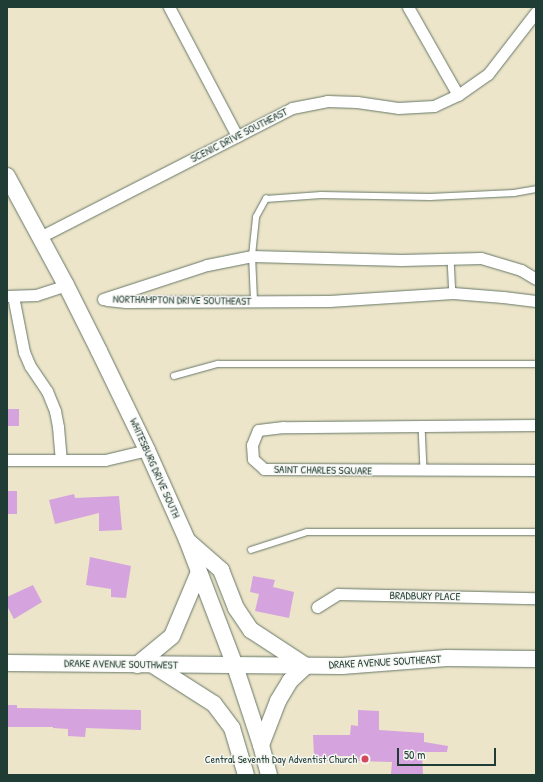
<!DOCTYPE html>
<style>
body{margin:0}
#map{position:relative;width:543px;height:782px;overflow:hidden;background:#ece5c9;font-family:"Patrick Hand",sans-serif}
div>[style]{position:absolute}
[style*='--x']{left:calc(var(--x)*1px);top:calc(var(--y)*1px);width:calc(var(--w)*1px);rotate:calc(var(--a)*1deg)}
.building>*{inset:0;background:#d5a3dd;transform-origin:0 0}
.roads{filter:drop-shadow(0 0 1px #677868) drop-shadow(0 0 1px #677868)}
.lane>*{height:5.5px;margin:-2.75px;padding:0 2.75px;transform-origin:2.75px;border-radius:2.75px;background:#fff}
.street>*{height:11px;margin:-5.5px;padding:0 5.5px;transform-origin:5.5px;border-radius:5.5px;background:#fff}
.secondary>*{height:16px;margin:-8px;padding:0 8px;transform-origin:8px;border-radius:8px;background:#fff}
.dots>*{width:11px;height:11px;translate:-50% -50%;box-sizing:border-box;border:2px solid #f6f6f2;border-radius:50%}
span{translate:-50% -50%;white-space:nowrap;text-align:center;line-height:1.15;-webkit-text-stroke:3px #f6f6f2;paint-order:stroke}
.street-label{font-size:11px;color:#1f3d34}
.poi-label{font-size:11px;color:#1f3d34}
.right{translate:-100% -50%;text-align:right}
.frame{position:absolute;inset:0;border:8px solid #1f3d34;pointer-events:none}
.scale{position:absolute;left:397px;top:748px;width:99px;height:18px;box-sizing:border-box;border:2px solid #1f3d34;border-top:0;padding-left:5px;font-size:12px;line-height:14px;white-space:nowrap;color:#1f3d34;-webkit-text-stroke:3px #f6f6f2;paint-order:stroke}
</style>
<div id="map">
<div class="building">
<i style="left:7px;top:409px;width:12px;height:17px"></i>
<i style="left:7px;top:491px;width:10px;height:23px"></i>
<i style="clip-path:polygon(74px 494px,75px 498px,119px 496px,122px 530px,99px 531px,99px 513px,55px 524px,49px 500px)"></i>
<i style="clip-path:polygon(90px 557px,131px 566px,126px 598px,111px 597px,111px 589px,86px 585px)"></i>
<i style="clip-path:polygon(253px 576px,275px 580px,273px 587px,294px 592px,289px 618px,255px 611px,259px 594px,250px 592px)"></i>
<i style="clip-path:polygon(33px 585px,42px 602px,14px 619px,7px 606px,7px 597px)"></i>
<i style="clip-path:polygon(7px 705px,17px 705px,17px 708px,141px 710px,141px 730px,86px 728px,85px 737px,68px 736px,68px 729px,53px 728px,53px 727px,7px 727px)"></i>
<i style="clip-path:polygon(358px 710px,379px 711px,379px 730px,424px 733px,424px 742px,448px 746px,447px 752px,422px 752px,423px 775px,391px 774px,392px 762px,358px 761px,357px 756px,328px 756px,328px 761px,317px 761px,317px 755px,314px 756px,313px 735px,350px 735px,351px 725px,358px 726px)"></i>
</div>
<div class="roads">
<div class="lane">
<i style="--x:451;--y:259;--w:34;--a:87"></i>
<i style="--x:254;--y:301;--w:45;--a:-92.5"></i>
<i style="--x:252;--y:256;--w:39;--a:-84"></i>
<i style="--x:256;--y:217;--w:21;--a:-61"></i>
<i style="--x:266;--y:199;--w:55;--a:-4.2"></i>
<i style="--x:321;--y:195;--w:109;--a:1.1"></i>
<i style="--x:430;--y:197;--w:84;--a:-2.7"></i>
<i style="--x:514;--y:193;--w:22;--a:-10"></i>
<i style="--x:174;--y:376;--w:46;--a:-15.3"></i>
<i style="--x:218;--y:364;--w:318;--a:0"></i>
<i style="--x:422;--y:426;--w:44;--a:87.4"></i>
<i style="--x:251;--y:550;--w:59;--a:-17.8"></i>
<i style="--x:307;--y:532;--w:229;--a:0"></i>
</div>
<div class="street">
<i style="--x:169;--y:7;--w:146;--a:62.2"></i>
<i style="--x:408;--y:7;--w:101;--a:60.4"></i>
<i style="--x:40;--y:237;--w:283;--a:-27.1"></i>
<i style="--x:292;--y:108;--w:36;--a:-11"></i>
<i style="--x:327;--y:101;--w:30;--a:2"></i>
<i style="--x:357;--y:102;--w:41;--a:8.3"></i>
<i style="--x:398;--y:108;--w:36;--a:-3"></i>
<i style="--x:434;--y:106;--w:26;--a:-25"></i>
<i style="--x:458;--y:95;--w:37;--a:-35"></i>
<i style="--x:488;--y:74;--w:78;--a:-52.3"></i>
<i style="--x:7;--y:296;--w:29;--a:-2"></i>
<i style="--x:36;--y:295;--w:32;--a:-18"></i>
<i style="--x:13;--y:296;--w:57;--a:78.9"></i>
<i style="--x:24;--y:352;--w:15;--a:67"></i>
<i style="--x:30;--y:366;--w:30;--a:56"></i>
<i style="--x:47;--y:391;--w:22;--a:68"></i>
<i style="--x:55;--y:411;--w:16;--a:79"></i>
<i style="--x:58;--y:427;--w:33;--a:85"></i>
<i style="--x:103;--y:299;--w:109;--a:-18.1"></i>
<i style="--x:207;--y:265;--w:46;--a:-11.3"></i>
<i style="--x:252;--y:256;--w:149;--a:1.5"></i>
<i style="--x:401;--y:260;--w:80;--a:-1.4"></i>
<i style="--x:481;--y:258;--w:42;--a:16.7"></i>
<i style="--x:521;--y:270;--w:17;--a:31"></i>
<i style="--x:107;--y:300;--w:19;--a:6"></i>
<i style="--x:126;--y:302;--w:203;--a:-0.3"></i>
<i style="--x:329;--y:301;--w:124;--a:-3.7"></i>
<i style="--x:453;--y:293;--w:50;--a:4.6"></i>
<i style="--x:503;--y:297;--w:33;--a:7"></i>
<i style="--x:536;--y:425;--w:253;--a:179.5"></i>
<i style="--x:283;--y:427;--w:25;--a:173"></i>
<i style="--x:258;--y:430;--w:16;--a:112"></i>
<i style="--x:252;--y:445;--w:14;--a:86"></i>
<i style="--x:253;--y:459;--w:15;--a:42"></i>
<i style="--x:264;--y:469;--w:272;--a:0.2"></i>
<i style="--x:7;--y:460;--w:98;--a:0"></i>
<i style="--x:105;--y:460;--w:43;--a:-13.4"></i>
<i style="--x:317;--y:607;--w:25;--a:-32"></i>
<i style="--x:338;--y:594;--w:198;--a:1.2"></i>
</div>
<div class="secondary">
<i style="--x:7;--y:176;--w:124;--a:61.6"></i>
<i style="--x:66;--y:285;--w:74;--a:63.4"></i>
<i style="--x:99;--y:351;--w:110;--a:64.1"></i>
<i style="--x:147;--y:450;--w:98;--a:66"></i>
<i style="--x:187;--y:540;--w:135;--a:69.1"></i>
<i style="--x:235;--y:666;--w:83;--a:71.8"></i>
<i style="--x:261;--y:745;--w:31;--a:75"></i>
<i style="--x:189;--y:542;--w:43;--a:41.2"></i>
<i style="--x:221;--y:570;--w:41;--a:68.5"></i>
<i style="--x:236;--y:608;--w:27;--a:56"></i>
<i style="--x:251;--y:630;--w:66;--a:33.2"></i>
<i style="--x:306;--y:666;--w:22;--a:137"></i>
<i style="--x:290;--y:681;--w:23;--a:121"></i>
<i style="--x:278;--y:701;--w:47;--a:111.1"></i>
<i style="--x:7;--y:663;--w:335;--a:0.5"></i>
<i style="--x:342;--y:666;--w:105;--a:-4.4"></i>
<i style="--x:447;--y:658;--w:89;--a:0.6"></i>
<i style="--x:137;--y:665;--w:45;--a:-39.6"></i>
<i style="--x:172;--y:636;--w:69;--a:-67.1"></i>
<i style="--x:153;--y:665;--w:72;--a:32.6"></i>
<i style="--x:214;--y:704;--w:30;--a:53"></i>
<i style="--x:232;--y:728;--w:49;--a:73.4"></i>
</div>
</div>
<div class="dots">
<i style="left:365px;top:759px;background:#d1495b"></i>
</div>
<div class="street-label">
<span style="left:239px;top:135px;rotate:-27deg">SCENIC DRIVE SOUTHEAST</span>
<span style="left:182px;top:300px;rotate:1deg">NORTHAMPTON DRIVE SOUTHEAST</span>
<span style="left:155px;top:468px;rotate:66deg">WHITESBURG DRIVE SOUTH</span>
<span style="left:323px;top:470px;rotate:1deg">SAINT CHARLES SQUARE</span>
<span style="left:425px;top:596px;rotate:1deg">BRADBURY PLACE</span>
<span style="left:385px;top:662px;rotate:-3deg">DRAKE AVENUE SOUTHEAST</span>
<span style="left:121px;top:664px;rotate:1deg">DRAKE AVENUE SOUTHWEST</span>
</div>
<div class="poi-label">
<span class="right" style="left:357px;top:759px">Central Seventh Day Adventist Church</span>
</div>
<div class="frame"></div>
<div class="scale">50 m</div>
</div>
